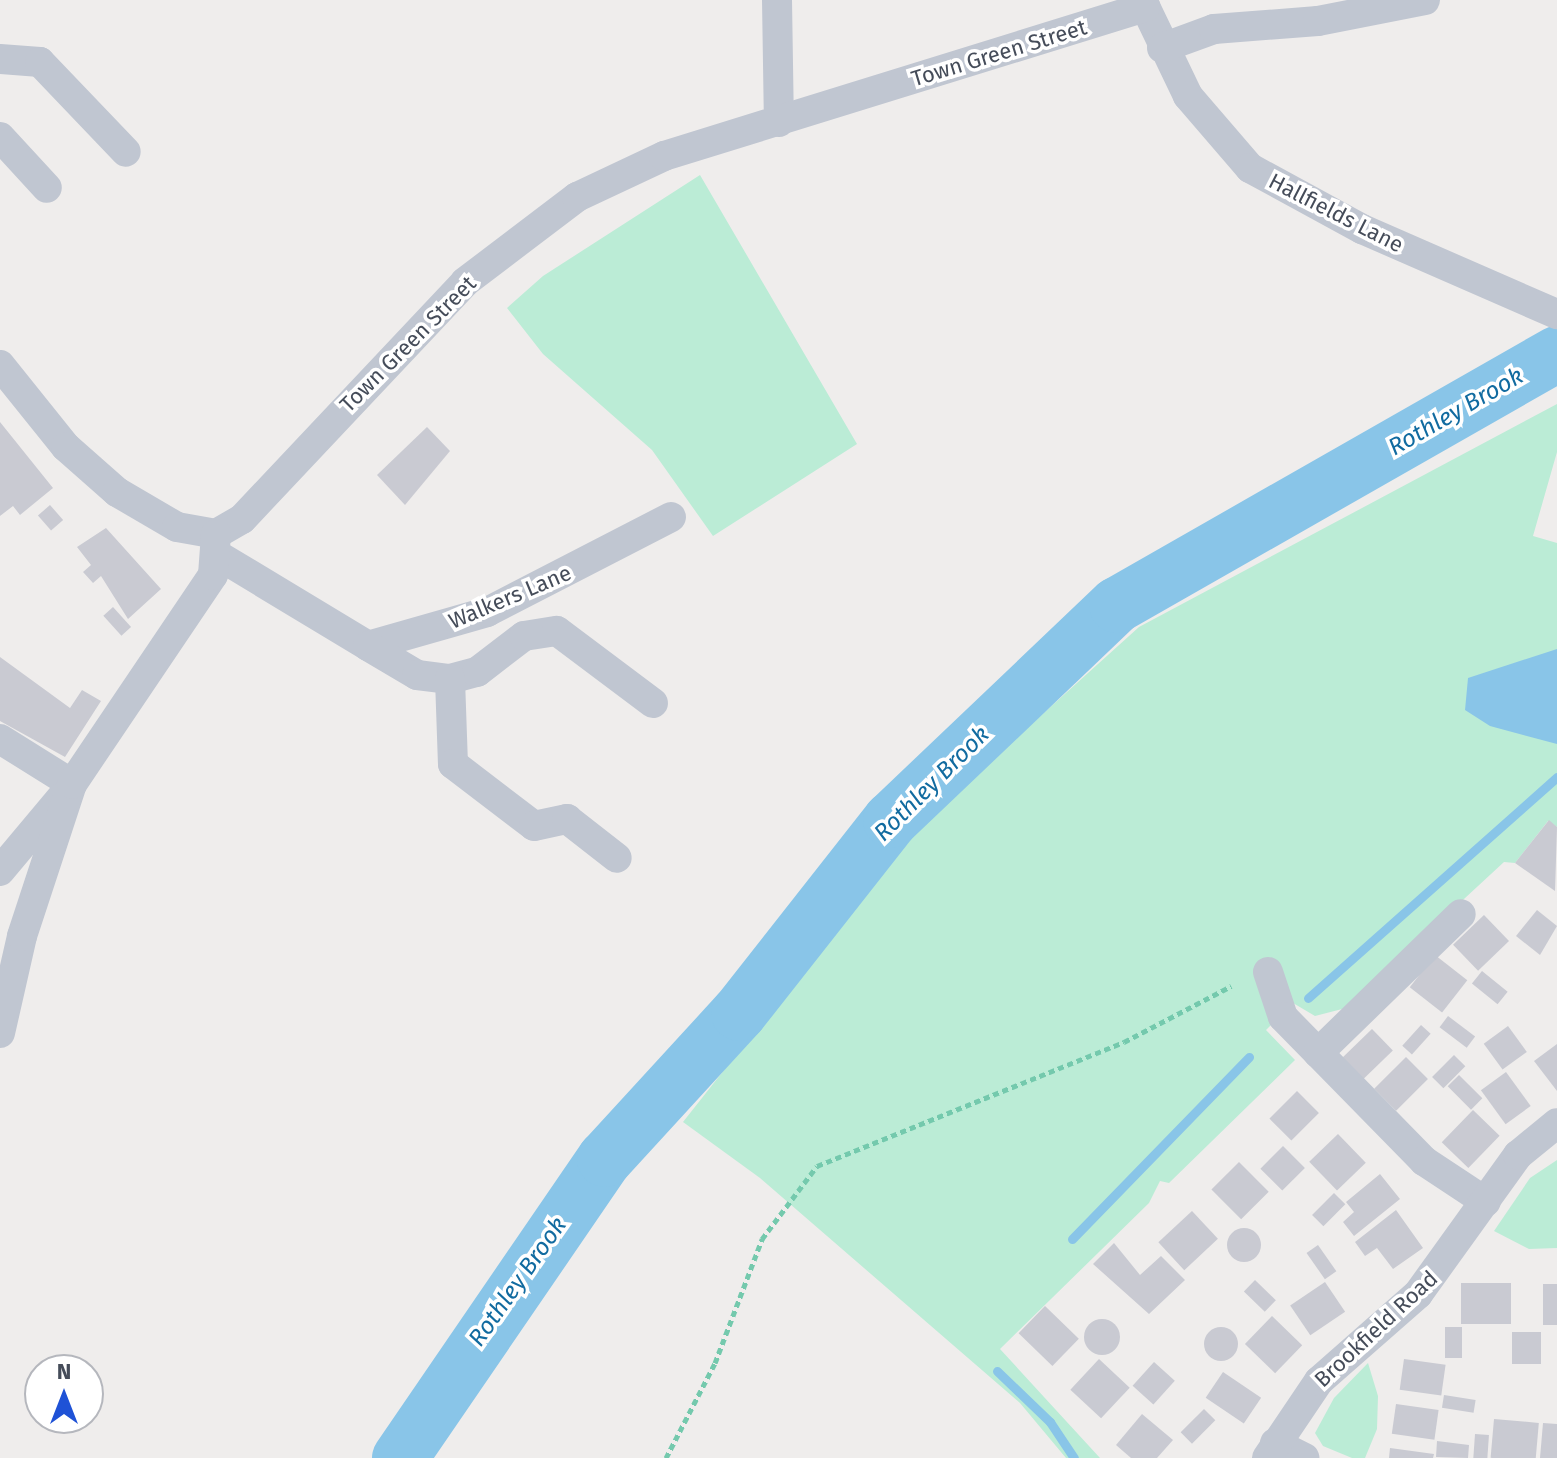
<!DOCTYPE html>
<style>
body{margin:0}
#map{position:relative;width:1557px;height:1458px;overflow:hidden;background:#efedec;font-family:"Fira Sans",sans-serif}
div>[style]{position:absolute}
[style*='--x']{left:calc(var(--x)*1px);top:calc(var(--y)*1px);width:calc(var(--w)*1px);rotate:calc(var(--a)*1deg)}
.green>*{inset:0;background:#bbecd6}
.water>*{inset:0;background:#89c5e8}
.stream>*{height:9px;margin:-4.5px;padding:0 4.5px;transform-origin:4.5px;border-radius:4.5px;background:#89c5e8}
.river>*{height:56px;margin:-28px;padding:0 28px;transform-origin:28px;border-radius:28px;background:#89c5e8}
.building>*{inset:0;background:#c9cad2;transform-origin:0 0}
.round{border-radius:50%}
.path>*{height:5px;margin-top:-2.5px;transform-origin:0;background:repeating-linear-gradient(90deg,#74c9ad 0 6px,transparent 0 10px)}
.minor>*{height:30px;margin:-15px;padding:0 15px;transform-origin:15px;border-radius:15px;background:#c0c6d1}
span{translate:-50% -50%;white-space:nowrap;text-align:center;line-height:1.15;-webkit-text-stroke:7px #fff;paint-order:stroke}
.street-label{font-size:22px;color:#454c59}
.water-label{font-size:24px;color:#116ba0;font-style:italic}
.north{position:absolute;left:24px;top:1354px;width:80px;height:80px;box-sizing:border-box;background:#fff;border:2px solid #b5b7bd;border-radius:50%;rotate:0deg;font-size:22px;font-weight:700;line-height:32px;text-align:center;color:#454c59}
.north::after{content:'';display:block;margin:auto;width:28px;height:36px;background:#1f52d6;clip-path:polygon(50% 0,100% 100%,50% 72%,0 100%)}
</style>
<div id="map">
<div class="green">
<i style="clip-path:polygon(700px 175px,857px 444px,713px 536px,652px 450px,543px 354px,507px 308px,543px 276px)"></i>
<i style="clip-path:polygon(1557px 404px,1557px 452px,1533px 536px,1557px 543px,1557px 827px,1548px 821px,1515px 863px,1504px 862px,1346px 1008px,1315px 1016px,1293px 1003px,1266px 1030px,1295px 1060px,1169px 1183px,1160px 1181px,1149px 1203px,1000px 1349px,1100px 1458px,1066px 1458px,1020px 1403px,760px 1178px,683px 1122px,914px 830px,1139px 627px)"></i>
<i style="clip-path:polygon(1557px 1160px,1557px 1248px,1529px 1249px,1494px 1231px,1530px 1178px)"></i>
<i style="clip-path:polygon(1368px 1363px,1378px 1396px,1377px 1429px,1365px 1458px,1352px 1458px,1323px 1446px,1315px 1433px,1334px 1398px)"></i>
</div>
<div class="water">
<i style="clip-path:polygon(1557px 649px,1557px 744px,1490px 726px,1465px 710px,1468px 678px)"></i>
</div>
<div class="stream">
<i style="--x:1308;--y:998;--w:333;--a:-41.6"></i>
<i style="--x:1072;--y:1239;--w:254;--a:-45.8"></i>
<i style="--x:997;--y:1371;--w:74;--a:43.9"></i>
<i style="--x:1050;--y:1422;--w:43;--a:56.3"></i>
</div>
<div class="river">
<i style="--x:400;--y:1458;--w:363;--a:-55.6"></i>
<i style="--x:605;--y:1159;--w:198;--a:-47.5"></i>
<i style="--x:739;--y:1013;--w:246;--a:-51.8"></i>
<i style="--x:891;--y:820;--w:312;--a:-43.6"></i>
<i style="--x:1117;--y:605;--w:507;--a:-29.7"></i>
</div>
<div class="building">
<i style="clip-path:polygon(0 422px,53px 488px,20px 515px,13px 506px,0 516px)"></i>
<i style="clip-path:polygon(427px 427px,450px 451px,405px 505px,377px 475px)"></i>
<i style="left:50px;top:505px;width:20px;height:16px;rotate:49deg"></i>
<i style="clip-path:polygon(106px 528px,161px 589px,128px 619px,101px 576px,93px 583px,83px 572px,91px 565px,77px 547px)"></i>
<i style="left:113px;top:607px;width:27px;height:13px;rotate:48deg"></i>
<i style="clip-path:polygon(0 657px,70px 708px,82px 690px,101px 701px,65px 757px,0 721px)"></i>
<i style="clip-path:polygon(1549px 820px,1557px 827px,1555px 891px,1515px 863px)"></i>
<i style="clip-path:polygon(1537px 910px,1557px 926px,1540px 955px,1516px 936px)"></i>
<i style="left:1484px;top:915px;width:36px;height:43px;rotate:46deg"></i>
<i style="left:1435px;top:955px;width:41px;height:41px;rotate:38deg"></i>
<i style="left:1482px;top:971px;width:33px;height:16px;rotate:39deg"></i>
<i style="left:1448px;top:1016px;width:34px;height:14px;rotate:37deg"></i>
<i style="left:1421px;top:1025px;width:13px;height:28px;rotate:42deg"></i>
<i style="left:1508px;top:1026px;width:32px;height:30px;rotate:54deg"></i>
<i style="left:1372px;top:1029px;width:30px;height:42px;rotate:46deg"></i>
<i style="clip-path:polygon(1557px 1044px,1557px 1091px,1534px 1061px)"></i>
<i style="left:1454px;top:1055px;width:16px;height:31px;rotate:45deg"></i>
<i style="left:1406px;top:1057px;width:31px;height:45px;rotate:45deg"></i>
<i style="left:1506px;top:1072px;width:42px;height:31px;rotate:54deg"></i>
<i style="left:1459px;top:1075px;width:33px;height:16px;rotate:45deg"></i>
<i style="left:1297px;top:1091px;width:31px;height:39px;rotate:45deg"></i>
<i style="left:1473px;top:1110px;width:37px;height:45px;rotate:44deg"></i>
<i style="left:1338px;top:1134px;width:40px;height:40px;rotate:46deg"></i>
<i style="left:1283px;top:1146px;width:31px;height:32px;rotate:45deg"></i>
<i style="left:1239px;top:1162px;width:42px;height:39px;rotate:45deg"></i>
<i style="clip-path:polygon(1380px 1174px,1400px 1199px,1354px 1236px,1343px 1222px,1354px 1212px,1346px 1202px)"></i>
<i style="left:1334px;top:1193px;width:16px;height:31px;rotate:45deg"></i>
<i style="clip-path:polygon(1396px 1210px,1423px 1248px,1393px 1269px,1377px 1248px,1365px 1256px,1355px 1242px)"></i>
<i style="left:1192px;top:1211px;width:38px;height:46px;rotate:47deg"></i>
<i class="round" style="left:1227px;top:1228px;width:34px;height:34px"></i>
<i style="clip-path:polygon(1114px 1243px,1140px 1275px,1161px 1256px,1185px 1280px,1149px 1314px,1093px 1264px)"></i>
<i style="left:1318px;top:1245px;width:32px;height:14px;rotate:55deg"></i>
<i style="left:1255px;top:1280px;width:29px;height:16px;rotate:44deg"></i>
<i style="left:1325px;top:1282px;width:36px;height:42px;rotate:56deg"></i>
<i style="left:1461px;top:1283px;width:50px;height:41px"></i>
<i style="left:1543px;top:1284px;width:14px;height:41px"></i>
<i style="left:1045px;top:1306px;width:47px;height:38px;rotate:44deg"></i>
<i style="left:1272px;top:1316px;width:42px;height:39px;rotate:44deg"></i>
<i class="round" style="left:1084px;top:1319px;width:36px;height:36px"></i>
<i class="round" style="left:1204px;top:1327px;width:34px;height:34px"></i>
<i style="left:1445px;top:1327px;width:17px;height:31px"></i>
<i style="left:1512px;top:1332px;width:29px;height:32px"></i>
<i style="left:1099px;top:1359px;width:42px;height:42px;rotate:43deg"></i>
<i style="left:1404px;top:1359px;width:42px;height:31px;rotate:8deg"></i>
<i style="left:1154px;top:1362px;width:28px;height:32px;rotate:42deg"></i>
<i style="left:1223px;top:1372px;width:46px;height:31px;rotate:34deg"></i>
<i style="left:1444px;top:1395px;width:32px;height:13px;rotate:9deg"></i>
<i style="left:1396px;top:1404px;width:43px;height:30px;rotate:8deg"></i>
<i style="left:1204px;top:1409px;width:16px;height:33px;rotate:45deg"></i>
<i style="clip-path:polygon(1142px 1414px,1173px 1440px,1157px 1458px,1131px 1458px,1116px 1445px)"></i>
<i style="left:1494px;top:1419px;width:45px;height:39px;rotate:5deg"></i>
<i style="clip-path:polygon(1543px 1423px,1557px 1424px,1557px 1458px,1540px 1458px)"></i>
<i style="left:1475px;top:1434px;width:14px;height:24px;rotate:4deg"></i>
<i style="clip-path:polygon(1437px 1441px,1469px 1445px,1468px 1458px,1436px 1457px)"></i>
<i style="clip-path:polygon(1390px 1448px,1434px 1454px,1433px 1458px,1389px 1458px)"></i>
</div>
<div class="path">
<i style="--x:666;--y:1458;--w:107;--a:-62.7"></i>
<i style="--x:715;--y:1363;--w:133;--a:-69.2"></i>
<i style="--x:762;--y:1239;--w:91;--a:-53"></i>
<i style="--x:817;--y:1166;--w:331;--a:-22"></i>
<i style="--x:1124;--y:1042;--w:121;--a:-27.6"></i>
</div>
<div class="minor">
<i style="--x:777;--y:0;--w:122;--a:89.1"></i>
<i style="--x:1142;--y:0;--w:106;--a:64.4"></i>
<i style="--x:1188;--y:96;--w:95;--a:49.3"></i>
<i style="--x:1250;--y:168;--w:128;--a:28.6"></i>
<i style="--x:1362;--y:229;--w:213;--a:23.6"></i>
<i style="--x:1162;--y:48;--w:55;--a:-20.1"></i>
<i style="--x:1214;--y:29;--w:104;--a:-4.4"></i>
<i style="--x:1318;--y:21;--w:109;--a:-11.1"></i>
<i style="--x:0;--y:59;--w:40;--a:4.3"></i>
<i style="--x:40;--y:62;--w:124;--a:46.3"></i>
<i style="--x:0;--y:137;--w:69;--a:47.3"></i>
<i style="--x:0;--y:365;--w:105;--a:51.2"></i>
<i style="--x:66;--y:447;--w:68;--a:41.4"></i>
<i style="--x:117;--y:492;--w:69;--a:30.3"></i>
<i style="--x:177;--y:527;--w:40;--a:10"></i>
<i style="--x:216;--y:534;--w:30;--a:-30"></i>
<i style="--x:242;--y:519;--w:325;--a:-46.7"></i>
<i style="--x:465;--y:282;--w:141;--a:-37.2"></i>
<i style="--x:577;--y:197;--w:96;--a:-25.2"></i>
<i style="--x:664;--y:156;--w:504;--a:-17.21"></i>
<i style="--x:219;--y:556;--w:174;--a:31.1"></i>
<i style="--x:368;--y:646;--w:124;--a:-15.9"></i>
<i style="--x:487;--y:612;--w:207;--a:-27.3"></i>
<i style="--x:368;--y:646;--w:57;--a:30.6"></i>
<i style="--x:417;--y:675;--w:33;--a:7"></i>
<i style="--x:450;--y:679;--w:28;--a:-15"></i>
<i style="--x:477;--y:672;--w:59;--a:-37.5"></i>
<i style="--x:524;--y:636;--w:33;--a:-9"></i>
<i style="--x:557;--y:631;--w:120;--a:36.9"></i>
<i style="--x:450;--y:679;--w:85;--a:88"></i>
<i style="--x:453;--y:764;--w:102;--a:37.4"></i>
<i style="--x:534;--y:826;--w:34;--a:-12"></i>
<i style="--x:567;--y:819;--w:63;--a:38"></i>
<i style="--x:0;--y:739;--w:85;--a:32"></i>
<i style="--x:0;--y:871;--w:95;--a:-50.1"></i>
<i style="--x:1268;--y:972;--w:47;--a:71.6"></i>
<i style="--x:1283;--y:1017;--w:202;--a:45.6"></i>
<i style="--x:1424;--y:1161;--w:74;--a:33.5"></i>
<i style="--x:0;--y:1033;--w:99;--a:-77.2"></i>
<i style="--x:22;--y:936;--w:160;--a:-71.8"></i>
<i style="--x:72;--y:784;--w:252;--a:-56"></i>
<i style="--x:213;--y:575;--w:41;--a:-85.8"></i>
<i style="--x:1318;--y:1053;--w:199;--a:-44.2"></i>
<i style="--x:1275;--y:1443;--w:33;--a:27"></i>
<i style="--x:1267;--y:1458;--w:93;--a:-56"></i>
<i style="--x:1319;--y:1381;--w:132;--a:-41.3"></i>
<i style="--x:1418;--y:1294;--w:171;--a:-54.3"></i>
<i style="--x:1518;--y:1155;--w:50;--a:-39.4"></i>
</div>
<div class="street-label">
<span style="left:999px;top:53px;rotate:-17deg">Town Green Street</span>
<span style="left:1336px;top:213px;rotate:27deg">Hallfields Lane</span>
<span style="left:408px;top:344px;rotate:-45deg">Town Green Street</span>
<span style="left:510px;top:597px;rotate:-23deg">Walkers Lane</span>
<span style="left:1376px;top:1329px;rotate:-43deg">Brookfield Road</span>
</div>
<div class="water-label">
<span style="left:1456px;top:412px;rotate:-30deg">Rothley Brook</span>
<span style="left:932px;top:784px;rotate:-45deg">Rothley Brook</span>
<span style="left:518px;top:1282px;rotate:-55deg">Rothley Brook</span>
</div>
<div class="north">N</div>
</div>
